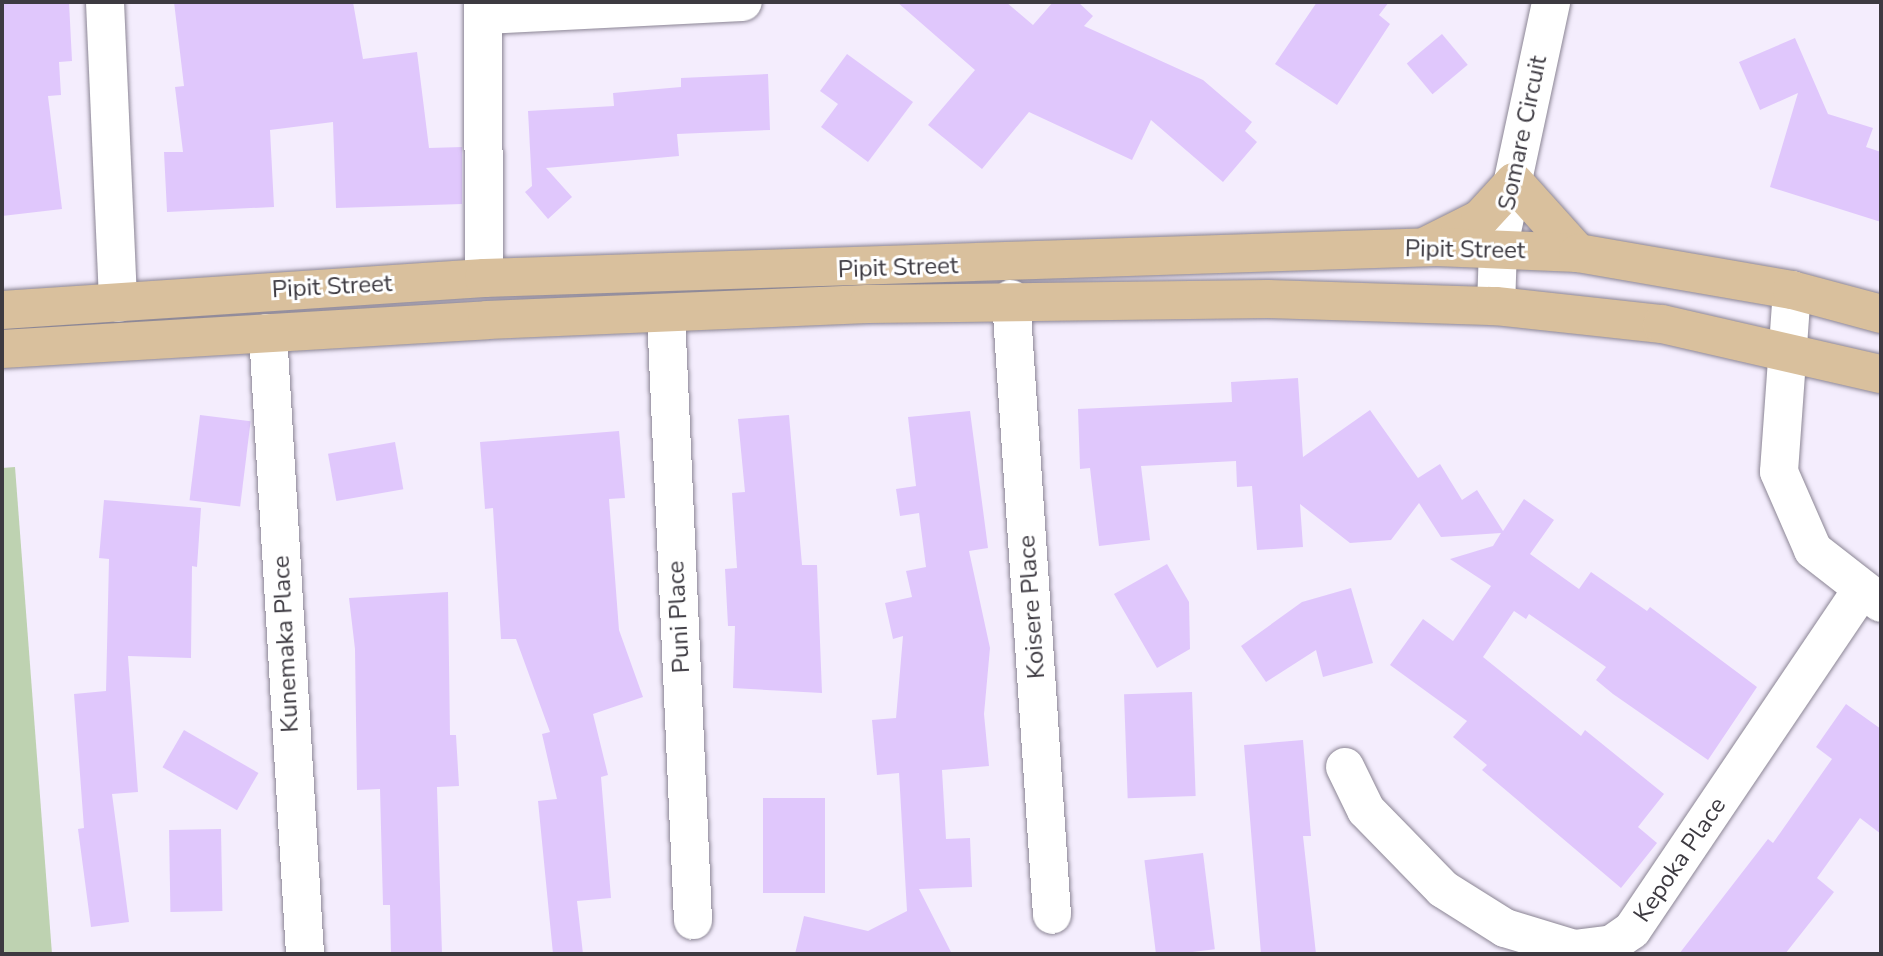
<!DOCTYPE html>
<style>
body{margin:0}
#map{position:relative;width:1883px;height:956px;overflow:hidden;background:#f4edfd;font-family:"Nunito Sans",sans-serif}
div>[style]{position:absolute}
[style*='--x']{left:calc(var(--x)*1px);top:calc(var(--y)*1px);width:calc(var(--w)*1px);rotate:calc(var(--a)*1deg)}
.green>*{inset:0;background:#bed2b1}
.building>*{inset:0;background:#e0c7fc;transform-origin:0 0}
.roads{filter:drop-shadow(0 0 2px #8b8594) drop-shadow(0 0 2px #8b8594)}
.minor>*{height:38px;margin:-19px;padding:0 19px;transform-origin:19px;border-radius:19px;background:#fff}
.major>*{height:38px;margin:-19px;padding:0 19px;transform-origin:19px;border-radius:19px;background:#d9c09d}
span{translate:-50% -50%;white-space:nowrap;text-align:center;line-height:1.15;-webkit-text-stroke:6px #fff;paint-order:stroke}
.street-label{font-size:24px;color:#3d3a41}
.frame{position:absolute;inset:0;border:4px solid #3d3a41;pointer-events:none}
</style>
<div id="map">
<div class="green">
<i style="clip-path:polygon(15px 467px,52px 954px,2px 954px,2px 468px)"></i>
</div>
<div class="building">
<i style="clip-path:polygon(2px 2px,69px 2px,72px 61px,59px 62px,61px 95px,48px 96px,62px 209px,2px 216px)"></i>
<i style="clip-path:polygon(174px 2px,353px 2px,363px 59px,417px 52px,429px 148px,462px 147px,462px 204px,336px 208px,333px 122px,270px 130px,274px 207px,167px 212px,164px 152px,183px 152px,175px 87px,184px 86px)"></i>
<i style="clip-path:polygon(897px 2px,1006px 2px,1033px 25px,1053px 2px,1078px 2px,1093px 16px,1084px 26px,1203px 80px,1252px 122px,1245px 131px,1257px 142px,1223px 182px,1151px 120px,1132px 160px,1029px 112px,982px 169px,928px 125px,975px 70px)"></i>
<i style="clip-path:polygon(1317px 2px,1389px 2px,1379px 15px,1390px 24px,1337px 105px,1275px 64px)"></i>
<i style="left:1442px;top:34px;width:40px;height:46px;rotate:50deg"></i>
<i style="clip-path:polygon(1795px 38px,1828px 114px,1873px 128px,1866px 147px,1881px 152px,1881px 222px,1770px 187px,1798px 93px,1760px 110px,1739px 62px)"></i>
<i style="clip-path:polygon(847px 54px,913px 102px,868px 162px,821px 127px,838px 104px,820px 91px)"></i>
<i style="clip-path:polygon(768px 74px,770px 130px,677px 134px,679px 156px,546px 168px,572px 197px,548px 219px,525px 192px,532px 186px,528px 111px,614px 106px,613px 93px,681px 87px,681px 78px)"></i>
<i style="clip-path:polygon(1298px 378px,1303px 457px,1370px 410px,1418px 478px,1440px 464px,1462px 500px,1477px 490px,1503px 531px,1524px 499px,1554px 520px,1530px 554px,1579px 589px,1591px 572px,1647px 611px,1650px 607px,1757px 687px,1708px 760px,1613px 694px,1596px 680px,1606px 667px,1529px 614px,1526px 619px,1514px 611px,1483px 657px,1581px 736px,1585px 730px,1664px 794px,1638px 827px,1657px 843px,1621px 888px,1482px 770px,1487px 765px,1453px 737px,1467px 721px,1390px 665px,1423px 619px,1453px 641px,1491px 586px,1450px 559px,1493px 546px,1501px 533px,1441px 537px,1419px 503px,1391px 540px,1350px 543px,1300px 504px,1303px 547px,1257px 550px,1252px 486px,1237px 487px,1236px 461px,1141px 466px,1150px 540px,1099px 546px,1090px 468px,1080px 469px,1078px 409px,1232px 402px,1231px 382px)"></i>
<i style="clip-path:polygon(970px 411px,988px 548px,969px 551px,990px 648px,984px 714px,989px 766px,942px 770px,946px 839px,970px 838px,972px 887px,919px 889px,952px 954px,795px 954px,804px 916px,868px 931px,907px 911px,899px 773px,877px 775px,872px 720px,896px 718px,903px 636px,893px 639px,885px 603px,912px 597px,906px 571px,926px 567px,919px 513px,900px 516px,896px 489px,916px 486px,908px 417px)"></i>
<i style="left:200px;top:415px;width:51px;height:86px;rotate:7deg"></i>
<i style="clip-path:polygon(789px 415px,802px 565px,817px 565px,822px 693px,733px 688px,735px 626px,728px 626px,725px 569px,737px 568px,732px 493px,745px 492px,738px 419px)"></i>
<i style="clip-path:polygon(619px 431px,625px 498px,609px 499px,619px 630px,643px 697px,593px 714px,608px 775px,601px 777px,611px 898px,577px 901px,583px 954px,553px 954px,538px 801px,557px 799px,542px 734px,550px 732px,516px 639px,501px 639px,493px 508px,485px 509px,480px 442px)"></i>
<i style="left:395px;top:442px;width:48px;height:68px;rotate:80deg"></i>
<i style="clip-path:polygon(104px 500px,201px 508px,197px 567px,192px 566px,191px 658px,128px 656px,138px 792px,112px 794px,129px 922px,91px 927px,78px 829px,84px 828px,74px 694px,106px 691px,109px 559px,99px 558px)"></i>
<i style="clip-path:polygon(1167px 564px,1189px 602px,1190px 649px,1157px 668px,1114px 594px)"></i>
<i style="clip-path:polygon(1351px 588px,1373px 663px,1323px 677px,1316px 650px,1266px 682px,1241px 646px,1302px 602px)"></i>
<i style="clip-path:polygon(448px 592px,450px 735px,456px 735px,459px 786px,437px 787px,442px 954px,391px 954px,390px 905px,383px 905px,380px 789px,357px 790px,355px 649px,349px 598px)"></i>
<i style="left:1192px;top:692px;width:104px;height:68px;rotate:88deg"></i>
<i style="clip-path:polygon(1846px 704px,1881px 729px,1881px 834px,1860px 818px,1817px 878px,1834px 892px,1785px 954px,1679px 954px,1768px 839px,1773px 843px,1832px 759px,1816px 747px)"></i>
<i style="left:184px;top:730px;width:86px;height:43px;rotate:30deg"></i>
<i style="clip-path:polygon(1303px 740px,1311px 836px,1303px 836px,1316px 954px,1261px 954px,1244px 745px)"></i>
<i style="left:763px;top:798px;width:62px;height:95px"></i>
<i style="left:221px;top:829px;width:82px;height:52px;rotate:89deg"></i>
<i style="left:1203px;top:853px;width:97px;height:59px;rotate:83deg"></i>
</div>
<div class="roads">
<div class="minor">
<i style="--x:105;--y:2;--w:301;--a:87.5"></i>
<i style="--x:483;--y:2;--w:276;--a:89.8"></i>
<i style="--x:484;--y:15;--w:259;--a:-2.9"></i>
<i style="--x:1792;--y:290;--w:182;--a:94.1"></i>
<i style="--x:1779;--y:472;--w:85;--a:66.4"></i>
<i style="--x:1813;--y:550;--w:86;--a:37.9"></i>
<i style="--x:1011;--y:299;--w:617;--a:86.19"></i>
<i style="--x:1496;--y:306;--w:56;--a:-88"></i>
<i style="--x:1498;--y:250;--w:254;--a:-77.9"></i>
<i style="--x:666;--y:314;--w:607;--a:87.45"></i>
<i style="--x:268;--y:333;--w:622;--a:86.59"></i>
<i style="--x:1345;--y:767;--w:48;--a:64"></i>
<i style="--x:1366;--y:810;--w:110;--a:45.7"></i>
<i style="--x:1443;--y:889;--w:73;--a:32.2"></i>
<i style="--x:1505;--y:928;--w:72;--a:16.9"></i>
<i style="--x:1574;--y:949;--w:38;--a:-7"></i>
<i style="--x:1612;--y:944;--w:24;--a:-35"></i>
<i style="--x:1632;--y:930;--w:411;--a:-56"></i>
</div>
<div class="major">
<i style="--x:1428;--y:245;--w:58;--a:-26.6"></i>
<i style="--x:1480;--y:219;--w:50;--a:-47.4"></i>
<i style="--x:1514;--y:182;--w:96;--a:48"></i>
<i style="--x:2;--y:310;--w:483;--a:-3.8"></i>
<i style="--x:484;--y:278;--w:953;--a:-1.87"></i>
<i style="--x:1436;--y:247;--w:142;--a:2.4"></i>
<i style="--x:1578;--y:253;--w:217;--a:9.8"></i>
<i style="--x:1792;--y:290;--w:92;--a:15.1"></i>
<i style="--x:2;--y:349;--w:486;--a:-3.4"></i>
<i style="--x:487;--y:320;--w:381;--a:-2.4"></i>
<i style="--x:868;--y:304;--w:400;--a:-0.7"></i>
<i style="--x:1268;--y:299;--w:228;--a:1.8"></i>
<i style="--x:1496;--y:306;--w:167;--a:6.2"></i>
<i style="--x:1662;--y:324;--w:225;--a:12.9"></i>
</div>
</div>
<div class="street-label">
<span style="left:1523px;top:133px;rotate:-78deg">Somare Circuit</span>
<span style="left:1465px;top:250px;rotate:1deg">Pipit Street</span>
<span style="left:898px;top:268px;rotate:-2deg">Pipit Street</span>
<span style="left:332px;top:287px;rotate:-3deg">Pipit Street</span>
<span style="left:1032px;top:607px;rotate:-94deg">Koisere Place</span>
<span style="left:679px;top:617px;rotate:-93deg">Puni Place</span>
<span style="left:286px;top:644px;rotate:-93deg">Kunemaka Place</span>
<span style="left:1680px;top:860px;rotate:-56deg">Kepoka Place</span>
</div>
<div class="frame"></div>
</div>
